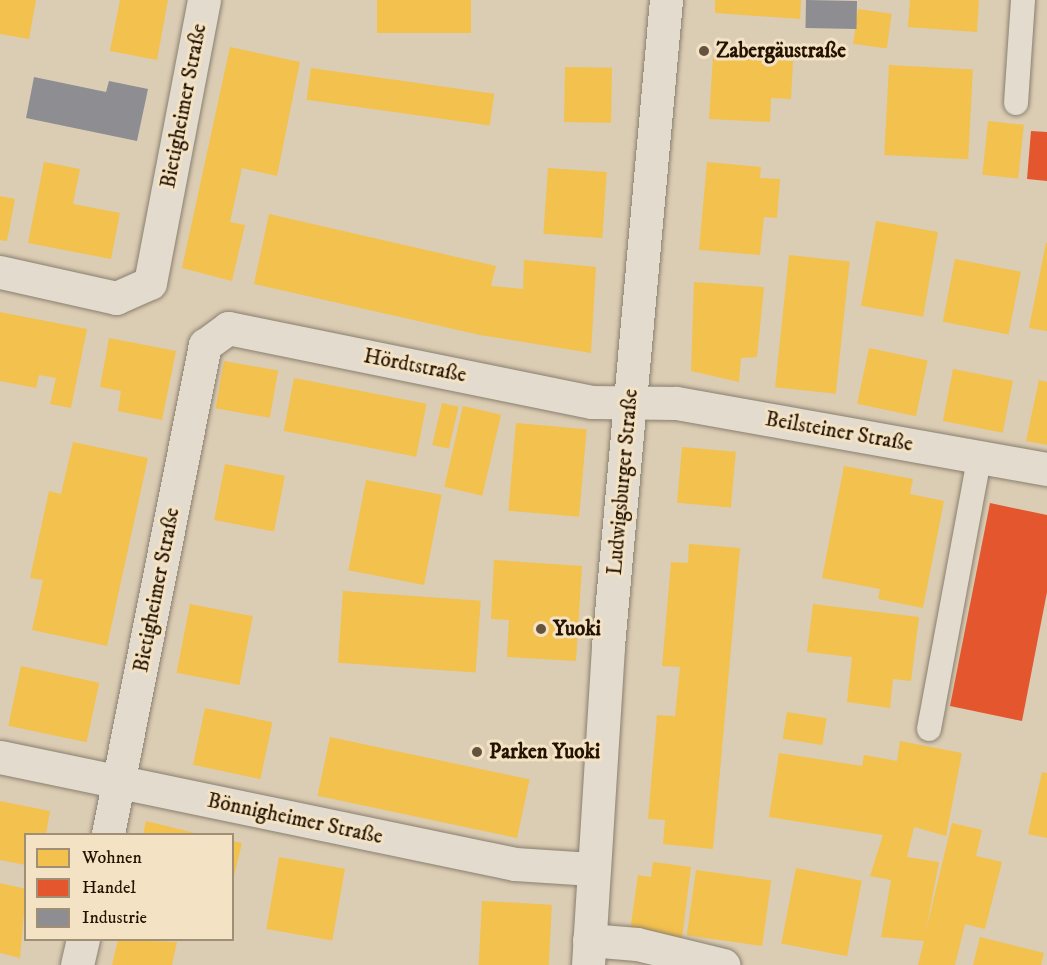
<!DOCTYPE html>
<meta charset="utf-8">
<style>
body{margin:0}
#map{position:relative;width:1047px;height:965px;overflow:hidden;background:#dbcdb3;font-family:"IM FELL DW Pica",serif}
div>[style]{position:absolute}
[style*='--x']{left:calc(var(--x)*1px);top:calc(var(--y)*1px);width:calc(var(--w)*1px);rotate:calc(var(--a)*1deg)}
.homes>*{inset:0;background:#f2c14e;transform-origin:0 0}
.shops>*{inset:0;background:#e4572e}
.industry>*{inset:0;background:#8d8d92;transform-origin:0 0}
.roads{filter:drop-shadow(0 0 2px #8a7f6f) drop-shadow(0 0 2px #8a7f6f)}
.lane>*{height:24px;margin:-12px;padding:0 12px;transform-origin:12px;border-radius:12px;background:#e2dbce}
.street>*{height:33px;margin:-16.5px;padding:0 16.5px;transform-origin:16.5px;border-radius:16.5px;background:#e2dbce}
.secondary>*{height:33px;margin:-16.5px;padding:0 16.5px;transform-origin:16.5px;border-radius:16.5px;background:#e2dbce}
.dots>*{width:16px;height:16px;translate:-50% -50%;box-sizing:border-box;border:3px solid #f3e2c3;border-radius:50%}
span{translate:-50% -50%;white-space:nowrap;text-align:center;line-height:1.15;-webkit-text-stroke:6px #f3e2c3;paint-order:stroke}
.poi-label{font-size:21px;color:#241200;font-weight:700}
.left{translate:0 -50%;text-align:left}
.street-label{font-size:21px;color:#241200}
.legend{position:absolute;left:24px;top:833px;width:210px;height:108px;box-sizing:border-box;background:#f3e2c3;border:2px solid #a08f75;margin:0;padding:8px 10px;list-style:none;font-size:18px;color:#241200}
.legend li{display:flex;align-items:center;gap:12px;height:30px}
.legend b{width:30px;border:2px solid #a08f75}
</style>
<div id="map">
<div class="homes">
<i style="clip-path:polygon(0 0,36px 0,29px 39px,0 34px)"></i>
<i style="clip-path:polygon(120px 0,168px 0,157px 60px,110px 51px)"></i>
<i style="left:377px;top:0;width:94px;height:33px"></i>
<i style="clip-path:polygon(715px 0,801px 0,800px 19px,715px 13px)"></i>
<i style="clip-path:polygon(910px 0,979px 0,977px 32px,908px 27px)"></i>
<i style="left:858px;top:9px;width:34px;height:35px;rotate:8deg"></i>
<i style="clip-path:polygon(230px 47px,300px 62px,277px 176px,242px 168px,230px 222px,245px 225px,232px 281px,182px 268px)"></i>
<i style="clip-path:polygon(713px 56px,793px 61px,791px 99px,771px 98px,770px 122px,709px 119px)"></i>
<i style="left:889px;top:65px;width:84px;height:90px;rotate:3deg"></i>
<i style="left:565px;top:67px;width:47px;height:55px;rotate:1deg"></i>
<i style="left:311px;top:68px;width:185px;height:32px;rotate:8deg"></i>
<i style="left:988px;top:121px;width:36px;height:54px;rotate:6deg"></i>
<i style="clip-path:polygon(44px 162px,80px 169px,73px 204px,120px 213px,111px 259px,28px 243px)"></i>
<i style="clip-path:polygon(707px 162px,761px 167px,760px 178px,780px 179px,777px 218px,764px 217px,760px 255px,699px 250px)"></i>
<i style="left:548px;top:168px;width:59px;height:66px;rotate:4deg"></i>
<i style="clip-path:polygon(0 196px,15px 199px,7px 241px,0 240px)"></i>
<i style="clip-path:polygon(269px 214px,496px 266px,491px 286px,523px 289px,524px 260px,596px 267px,591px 353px,480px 335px,254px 284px)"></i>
<i style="left:876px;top:221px;width:63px;height:86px;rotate:10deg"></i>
<i style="clip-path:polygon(1046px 243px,1047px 243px,1047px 331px,1029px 328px)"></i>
<i style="left:789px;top:255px;width:61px;height:133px;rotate:6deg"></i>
<i style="left:955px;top:259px;width:67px;height:64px;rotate:11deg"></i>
<i style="clip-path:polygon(694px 282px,764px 287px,757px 357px,741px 358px,739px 382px,691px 371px)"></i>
<i style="clip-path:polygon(0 312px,87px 329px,71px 408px,50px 404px,56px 378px,39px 375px,36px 388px,0 381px)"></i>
<i style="clip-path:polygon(109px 338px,176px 351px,162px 420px,118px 411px,121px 391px,100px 387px)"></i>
<i style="left:869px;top:348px;width:60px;height:57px;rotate:12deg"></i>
<i style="left:224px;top:361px;width:55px;height:48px;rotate:10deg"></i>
<i style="left:953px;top:369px;width:61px;height:53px;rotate:11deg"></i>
<i style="left:294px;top:378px;width:135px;height:54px;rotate:11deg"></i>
<i style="clip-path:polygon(1039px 380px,1047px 382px,1047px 445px,1026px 441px)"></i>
<i style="left:442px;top:403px;width:17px;height:43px;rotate:13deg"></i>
<i style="left:463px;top:406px;width:39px;height:83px;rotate:13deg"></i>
<i style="left:516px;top:423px;width:71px;height:88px;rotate:5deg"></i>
<i style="clip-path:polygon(73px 442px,148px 458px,107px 646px,32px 630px,43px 580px,30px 578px,49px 491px,61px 494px)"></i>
<i style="left:682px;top:447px;width:54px;height:56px;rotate:5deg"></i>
<i style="left:225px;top:464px;width:61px;height:57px;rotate:11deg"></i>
<i style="clip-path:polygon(844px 466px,913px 479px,910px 494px,944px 501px,923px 608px,878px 599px,880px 589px,822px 578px)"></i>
<i style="left:366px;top:480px;width:77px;height:92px;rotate:11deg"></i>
<i style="clip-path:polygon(689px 544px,740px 548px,713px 849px,663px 844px,665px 820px,648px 819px,657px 715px,675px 716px,680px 667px,662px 666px,671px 562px,688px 563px)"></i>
<i style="clip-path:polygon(494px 560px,582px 566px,576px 661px,507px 657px,509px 620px,491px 619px)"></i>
<i style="left:343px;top:591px;width:138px;height:72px;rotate:4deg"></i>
<i style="left:190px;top:604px;width:64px;height:70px;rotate:11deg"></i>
<i style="clip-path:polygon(813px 604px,919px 617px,911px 681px,893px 679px,890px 708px,847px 702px,852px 657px,807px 652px)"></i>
<i style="left:21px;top:666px;width:80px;height:61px;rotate:12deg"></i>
<i style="left:205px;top:708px;width:69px;height:58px;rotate:12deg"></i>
<i style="left:787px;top:712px;width:40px;height:27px;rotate:9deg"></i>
<i style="left:330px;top:737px;width:204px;height:60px;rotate:12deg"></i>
<i style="clip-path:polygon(900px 741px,962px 753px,946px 836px,914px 827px,907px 857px,939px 862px,926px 930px,952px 823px,982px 830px,976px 856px,1002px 862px,985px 929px,965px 924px,955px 965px,918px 965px,924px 941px,881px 937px,891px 880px,870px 876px,883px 835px,769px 817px,779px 753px,862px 766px,864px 755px,897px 761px)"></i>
<i style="clip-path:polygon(1042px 772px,1047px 773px,1047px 838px,1028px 834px)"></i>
<i style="clip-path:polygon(0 801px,50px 811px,46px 834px,26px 834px,26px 865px,0 860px)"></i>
<i style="clip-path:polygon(146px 821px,199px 834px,143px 834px)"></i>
<i style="clip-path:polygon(232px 841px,242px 843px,233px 880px,232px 880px)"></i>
<i style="left:279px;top:857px;width:67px;height:73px;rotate:10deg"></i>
<i style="clip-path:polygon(653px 862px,691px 867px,682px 938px,630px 931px,638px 875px,651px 877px)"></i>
<i style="left:796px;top:868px;width:67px;height:77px;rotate:11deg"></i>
<i style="left:696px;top:870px;width:76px;height:66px;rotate:8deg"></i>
<i style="clip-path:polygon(0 883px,26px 889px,20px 958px,0 953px)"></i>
<i style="left:482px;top:901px;width:70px;height:64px;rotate:3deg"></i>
<i style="clip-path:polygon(980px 937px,1044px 953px,1041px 965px,973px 965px)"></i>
<i style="clip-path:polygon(118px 940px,177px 942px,172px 965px,112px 965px)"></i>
</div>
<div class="shops">
<i style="clip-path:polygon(1031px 131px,1047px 132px,1047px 181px,1027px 179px)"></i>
<i style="clip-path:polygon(990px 503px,1047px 515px,1047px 592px,1022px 721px,950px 706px)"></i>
</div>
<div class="industry">
<i style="left:806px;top:0;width:51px;height:28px;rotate:1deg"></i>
<i style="clip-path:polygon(34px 77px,106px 92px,109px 81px,148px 89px,137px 141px,26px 118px)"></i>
</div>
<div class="roads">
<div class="lane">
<i style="--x:1016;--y:103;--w:103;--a:-86.1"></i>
<i style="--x:929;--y:729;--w:276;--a:-79.5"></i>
</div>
<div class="street">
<i style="--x:0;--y:272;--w:119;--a:12.6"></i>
<i style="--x:116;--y:298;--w:37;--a:-24"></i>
<i style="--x:150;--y:283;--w:288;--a:-79.2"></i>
<i style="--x:0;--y:757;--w:526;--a:11.74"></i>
<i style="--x:515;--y:864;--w:77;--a:3.7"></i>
<i style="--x:108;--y:834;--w:499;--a:-78.8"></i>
<i style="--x:205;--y:345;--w:29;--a:-36"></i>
<i style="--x:228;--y:328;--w:371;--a:11.5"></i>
<i style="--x:592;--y:402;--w:84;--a:0.7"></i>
<i style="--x:676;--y:403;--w:377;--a:10.1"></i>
<i style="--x:589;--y:940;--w:48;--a:4.8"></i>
<i style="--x:637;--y:944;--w:89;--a:13.7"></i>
<i style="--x:77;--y:965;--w:26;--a:-77"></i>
</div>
<div class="secondary">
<i style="--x:588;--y:965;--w:320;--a:-86.4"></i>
<i style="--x:608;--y:646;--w:649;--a:-84.87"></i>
</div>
</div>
<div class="dots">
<i style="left:704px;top:51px;background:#64533f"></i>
<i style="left:541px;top:629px;background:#64533f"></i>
<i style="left:477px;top:752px;background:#64533f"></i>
</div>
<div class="poi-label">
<span class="left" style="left:716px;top:51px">Zabergäustraße</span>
<span class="left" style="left:553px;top:629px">Yuoki</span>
<span class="left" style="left:489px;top:752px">Parken Yuoki</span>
</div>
<div class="street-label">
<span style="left:184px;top:106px;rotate:-79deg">Bietigheimer Straße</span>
<span style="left:415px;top:366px;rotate:11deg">Hördtstraße</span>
<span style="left:839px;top:432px;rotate:10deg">Beilsteiner Straße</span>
<span style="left:623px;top:482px;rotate:-85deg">Ludwigsburger Straße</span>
<span style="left:157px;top:590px;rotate:-79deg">Bietigheimer Straße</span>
<span style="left:295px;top:819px;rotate:12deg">Bönnigheimer Straße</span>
</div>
<ul class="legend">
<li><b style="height:16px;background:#f2c14e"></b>Wohnen</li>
<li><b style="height:16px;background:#e4572e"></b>Handel</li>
<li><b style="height:16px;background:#8d8d92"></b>Industrie</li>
</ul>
</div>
